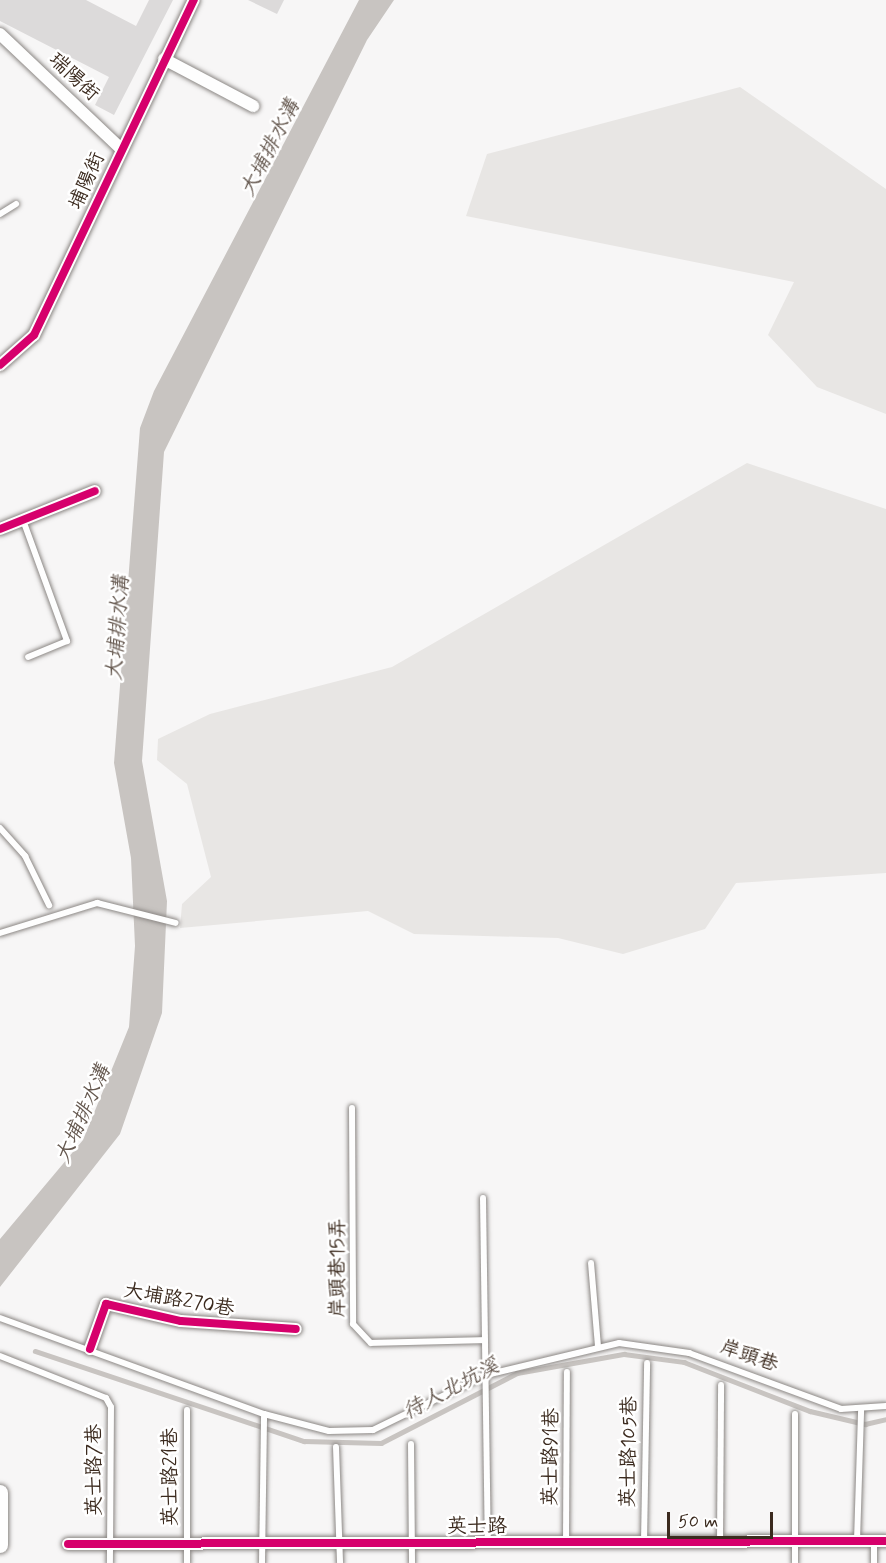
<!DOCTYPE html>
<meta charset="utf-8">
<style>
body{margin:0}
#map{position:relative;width:886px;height:1563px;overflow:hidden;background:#f7f6f6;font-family:Mynerve,"LXGW WenKai TC",sans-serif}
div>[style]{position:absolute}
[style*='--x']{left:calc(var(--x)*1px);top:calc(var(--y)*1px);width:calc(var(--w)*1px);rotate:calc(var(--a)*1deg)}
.green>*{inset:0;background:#e8e6e4}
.water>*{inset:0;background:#c8c4c1}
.stream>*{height:4.5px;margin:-2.25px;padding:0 2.25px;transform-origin:2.25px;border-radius:2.25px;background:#c8c4c1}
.building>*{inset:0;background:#dcdada}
.roads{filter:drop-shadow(0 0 2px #8b8784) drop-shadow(0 0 2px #8b8784)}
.lane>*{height:6px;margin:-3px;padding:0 3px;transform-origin:3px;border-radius:3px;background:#fefefe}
.street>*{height:12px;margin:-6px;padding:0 6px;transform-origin:6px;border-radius:6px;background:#fefefe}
.secondary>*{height:16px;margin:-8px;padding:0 8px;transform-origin:8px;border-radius:8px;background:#fefefe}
.cycleway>*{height:8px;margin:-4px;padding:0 4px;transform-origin:4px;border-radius:4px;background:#d6006c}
span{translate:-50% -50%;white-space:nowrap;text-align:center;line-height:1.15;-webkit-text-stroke:5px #fff;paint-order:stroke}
.street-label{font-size:20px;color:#3b2a1e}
.water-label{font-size:21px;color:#65584f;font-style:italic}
.scale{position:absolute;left:667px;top:1512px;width:106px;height:27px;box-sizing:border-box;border:3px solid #3b2a1e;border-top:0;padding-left:8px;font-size:18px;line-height:21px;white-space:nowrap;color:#3b2a1e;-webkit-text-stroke:4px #fff;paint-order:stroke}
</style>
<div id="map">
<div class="green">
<i style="clip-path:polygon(740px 87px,886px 189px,886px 414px,817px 387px,768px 335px,794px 282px,466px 216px,487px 154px)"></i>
<i style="clip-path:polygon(747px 463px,886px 509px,886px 873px,736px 883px,705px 929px,623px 954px,558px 938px,414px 934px,368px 911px,180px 928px,182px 904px,211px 877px,187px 784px,157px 760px,158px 739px,210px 714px,392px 667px)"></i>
</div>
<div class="water">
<i style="clip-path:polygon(359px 0,394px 0,367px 40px,164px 452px,142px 761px,167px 901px,162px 1013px,120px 1134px,0 1287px,0 1239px,83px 1140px,129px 1027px,135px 946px,131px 858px,114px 763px,140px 428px,154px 391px)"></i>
</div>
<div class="stream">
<i style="--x:35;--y:1351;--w:284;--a:18.5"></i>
<i style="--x:304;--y:1441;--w:77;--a:1.5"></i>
<i style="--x:381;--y:1443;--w:153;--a:-27.2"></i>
<i style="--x:517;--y:1373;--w:109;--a:-10.1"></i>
<i style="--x:624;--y:1354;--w:61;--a:7.6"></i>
<i style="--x:684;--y:1362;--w:135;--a:21.3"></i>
<i style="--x:810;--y:1411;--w:57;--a:13.3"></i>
<i style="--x:865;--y:1424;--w:22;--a:-13"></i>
</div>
<div class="building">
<i style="clip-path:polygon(0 0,86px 0,136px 26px,149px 0,173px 0,114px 115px,95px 105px,109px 77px,0 21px)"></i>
<i style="clip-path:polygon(248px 0,284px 0,277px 14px)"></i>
</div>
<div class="roads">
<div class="lane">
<i style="--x:0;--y:214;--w:19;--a:-32"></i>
<i style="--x:23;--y:520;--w:129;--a:70"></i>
<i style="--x:67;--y:641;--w:42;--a:157.7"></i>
<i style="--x:0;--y:828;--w:38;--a:48"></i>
<i style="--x:25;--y:856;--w:55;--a:63.9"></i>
<i style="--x:0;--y:933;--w:102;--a:-17.2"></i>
<i style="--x:97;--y:903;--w:81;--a:14.2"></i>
<i style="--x:352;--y:1108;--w:216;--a:89.7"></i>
<i style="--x:353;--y:1324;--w:26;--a:47"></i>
<i style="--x:371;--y:1343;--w:114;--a:-1.5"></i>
<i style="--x:483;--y:1198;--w:345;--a:89.2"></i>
<i style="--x:591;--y:1263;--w:84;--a:85.2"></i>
<i style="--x:0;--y:1318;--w:281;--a:20"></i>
<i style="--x:264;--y:1414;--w:67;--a:14.7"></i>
<i style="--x:329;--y:1431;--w:44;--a:-1.3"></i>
<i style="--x:373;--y:1430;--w:126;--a:-26"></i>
<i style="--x:486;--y:1375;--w:137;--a:-13.5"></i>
<i style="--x:619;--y:1343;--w:71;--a:8.1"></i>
<i style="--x:689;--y:1353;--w:162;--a:20.2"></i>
<i style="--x:841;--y:1409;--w:45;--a:-3.8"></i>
<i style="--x:0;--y:1356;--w:114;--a:21.6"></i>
<i style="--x:106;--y:1398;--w:10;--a:61"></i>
<i style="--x:111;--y:1407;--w:156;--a:90.4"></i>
<i style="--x:187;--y:1410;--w:153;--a:90"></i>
<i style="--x:411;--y:1444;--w:119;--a:89.5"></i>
<i style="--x:336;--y:1447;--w:116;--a:88"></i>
<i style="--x:857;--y:1541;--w:130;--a:-88.2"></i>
<i style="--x:566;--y:1542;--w:170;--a:-89.7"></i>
<i style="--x:644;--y:1542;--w:179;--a:-89"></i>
<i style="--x:720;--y:1542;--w:157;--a:-89.6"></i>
<i style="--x:262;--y:1563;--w:149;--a:-89.2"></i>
<i style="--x:795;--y:1563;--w:149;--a:-90"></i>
<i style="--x:874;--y:1563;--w:21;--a:-90"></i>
</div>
<div class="street">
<i style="--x:0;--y:34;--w:166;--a:43.5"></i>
<i style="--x:164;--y:59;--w:101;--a:27.8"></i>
<i style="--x:0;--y:365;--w:45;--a:-41.4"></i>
<i style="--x:34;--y:335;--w:371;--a:-64.5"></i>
<i style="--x:0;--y:529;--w:102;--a:-21.8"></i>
<i style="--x:90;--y:1349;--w:48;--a:-70.4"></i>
<i style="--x:106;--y:1304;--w:77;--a:12.8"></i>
<i style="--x:181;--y:1321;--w:115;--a:4"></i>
<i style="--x:68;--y:1544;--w:818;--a:-0.21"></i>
</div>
<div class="secondary">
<i style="--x:0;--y:1493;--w:52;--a:90"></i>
</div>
</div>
<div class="cycleway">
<i style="--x:0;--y:365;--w:45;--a:-41.4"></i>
<i style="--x:34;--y:335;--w:371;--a:-64.5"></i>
<i style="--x:0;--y:529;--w:102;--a:-21.8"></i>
<i style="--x:90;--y:1349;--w:48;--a:-70.4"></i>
<i style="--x:106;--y:1304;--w:77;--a:12.8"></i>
<i style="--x:181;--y:1321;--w:115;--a:4"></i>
<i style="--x:68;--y:1544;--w:818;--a:-0.21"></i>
</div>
<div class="street-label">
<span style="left:74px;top:77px;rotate:43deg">瑞陽街</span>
<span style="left:87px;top:181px;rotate:-66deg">埔陽街</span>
<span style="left:338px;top:1268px;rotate:-90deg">岸頭巷15弄</span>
<span style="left:179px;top:1300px;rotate:10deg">大埔路270巷</span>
<span style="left:749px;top:1356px;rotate:19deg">岸頭巷</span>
<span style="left:629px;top:1452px;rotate:-89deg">英士路105巷</span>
<span style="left:551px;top:1457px;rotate:-89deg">英士路91巷</span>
<span style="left:94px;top:1470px;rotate:-90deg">英士路7巷</span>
<span style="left:170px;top:1477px;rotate:-90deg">英士路21巷</span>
<span style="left:477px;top:1526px">英士路</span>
</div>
<div class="water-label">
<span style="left:270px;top:148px;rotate:-63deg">大埔排水溝</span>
<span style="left:118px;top:628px;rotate:-86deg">大埔排水溝</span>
<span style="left:83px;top:1114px;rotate:-66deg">大埔排水溝</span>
<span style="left:451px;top:1389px;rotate:-28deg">待人北坑溪</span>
</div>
<div class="scale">50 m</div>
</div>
